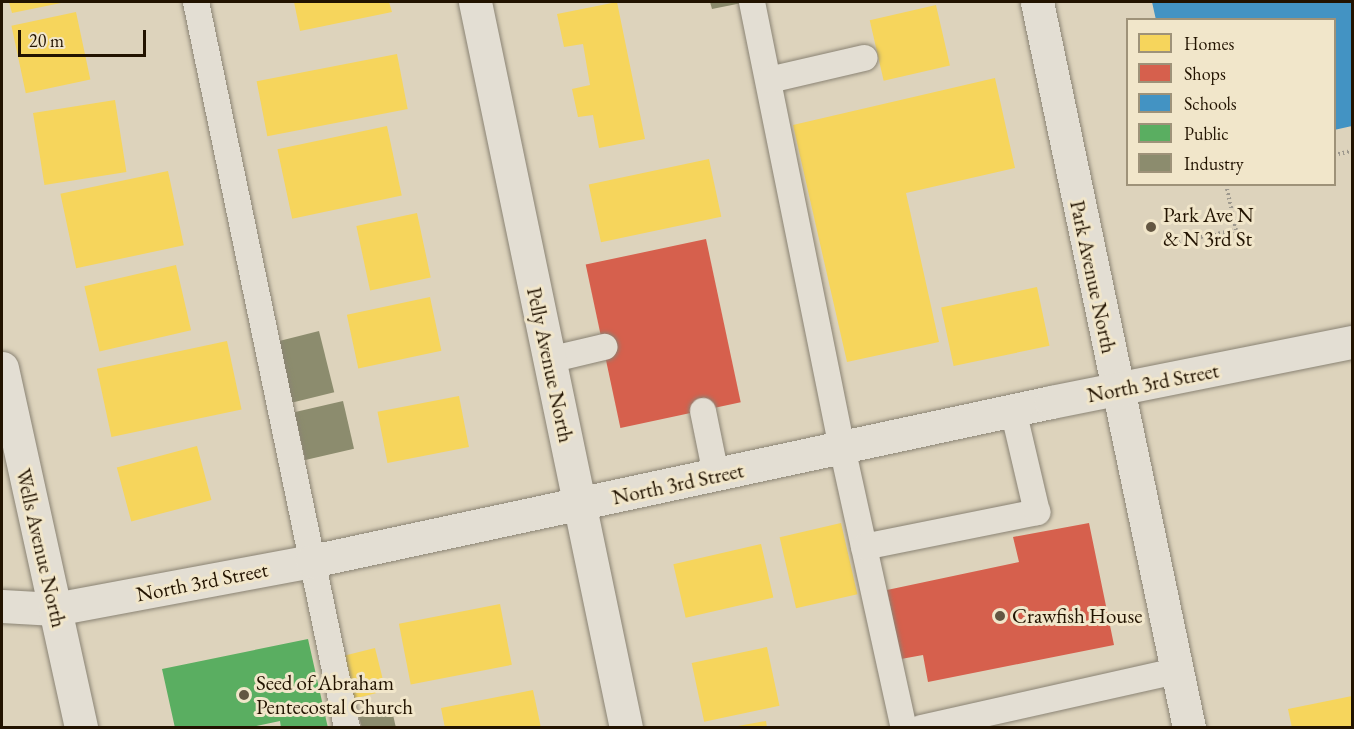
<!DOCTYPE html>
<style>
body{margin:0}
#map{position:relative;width:1354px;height:729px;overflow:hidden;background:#ddd3bc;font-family:"EB Garamond",serif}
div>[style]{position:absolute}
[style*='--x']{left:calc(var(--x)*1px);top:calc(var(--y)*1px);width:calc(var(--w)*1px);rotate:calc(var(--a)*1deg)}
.homes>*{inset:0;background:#f6d55c;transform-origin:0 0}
.shops>*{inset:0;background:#d6604d;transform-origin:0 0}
.schools>*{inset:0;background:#4393c3}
.public>*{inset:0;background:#5aae61}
.industry>*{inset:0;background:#8c8c6e;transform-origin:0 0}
.path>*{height:4px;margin-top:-2px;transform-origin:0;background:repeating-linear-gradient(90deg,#9d988d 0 1.5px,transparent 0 4.5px)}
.roads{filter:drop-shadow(0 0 2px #8a8374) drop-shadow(0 0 2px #8a8374)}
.lane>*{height:26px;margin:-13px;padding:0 13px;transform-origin:13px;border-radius:13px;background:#e3ded3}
.street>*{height:33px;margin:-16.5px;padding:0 16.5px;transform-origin:16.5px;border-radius:16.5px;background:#e3ded3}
.secondary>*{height:33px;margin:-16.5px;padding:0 16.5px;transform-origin:16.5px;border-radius:16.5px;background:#e3ded3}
.dots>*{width:16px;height:16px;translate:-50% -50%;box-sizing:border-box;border:3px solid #f1e6ca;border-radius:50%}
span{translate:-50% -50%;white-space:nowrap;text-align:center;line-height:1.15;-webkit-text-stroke:6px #f1e6ca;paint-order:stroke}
.poi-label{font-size:21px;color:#221300}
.left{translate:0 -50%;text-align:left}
.street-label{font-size:21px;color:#221300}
.frame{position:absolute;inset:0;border:3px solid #221300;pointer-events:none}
.legend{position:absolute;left:1126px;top:18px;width:210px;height:168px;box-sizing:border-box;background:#f1e6ca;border:2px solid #9e9279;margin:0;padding:8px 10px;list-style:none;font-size:18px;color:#221300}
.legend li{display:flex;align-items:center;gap:12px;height:30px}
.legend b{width:30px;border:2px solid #9e9279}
.scale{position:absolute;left:18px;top:30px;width:128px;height:27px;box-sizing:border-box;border:3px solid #221300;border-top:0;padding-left:8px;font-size:18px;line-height:21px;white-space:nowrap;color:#221300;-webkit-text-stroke:4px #f1e6ca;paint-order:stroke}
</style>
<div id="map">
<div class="homes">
<i style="clip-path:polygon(9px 2px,61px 2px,61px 3px,12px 13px)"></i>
<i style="clip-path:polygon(294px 2px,389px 2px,392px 12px,300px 31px)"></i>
<i style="clip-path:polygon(617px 2px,645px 139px,599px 148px,593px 115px,578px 117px,572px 89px,590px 85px,583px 44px,564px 47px,557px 14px)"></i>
<i style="left:936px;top:5px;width:62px;height:68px;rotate:77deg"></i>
<i style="left:76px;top:12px;width:69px;height:66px;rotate:78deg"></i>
<i style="left:397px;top:54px;width:56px;height:143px;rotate:79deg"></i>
<i style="clip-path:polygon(995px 78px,1015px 168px,906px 193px,939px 342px,847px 362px,793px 125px)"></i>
<i style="left:115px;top:100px;width:73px;height:83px;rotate:81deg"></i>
<i style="left:387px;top:126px;width:71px;height:112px;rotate:78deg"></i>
<i style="left:709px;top:159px;width:59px;height:123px;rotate:78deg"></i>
<i style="left:168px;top:171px;width:76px;height:110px;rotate:78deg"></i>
<i style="left:417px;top:213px;width:66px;height:62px;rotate:78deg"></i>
<i style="left:176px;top:265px;width:67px;height:94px;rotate:77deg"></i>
<i style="left:1037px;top:287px;width:60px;height:98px;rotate:78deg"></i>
<i style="left:430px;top:297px;width:55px;height:85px;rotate:78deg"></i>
<i style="left:227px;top:341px;width:70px;height:133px;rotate:78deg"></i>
<i style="left:459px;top:396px;width:52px;height:83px;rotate:79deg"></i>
<i style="left:197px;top:446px;width:56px;height:83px;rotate:75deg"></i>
<i style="left:841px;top:523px;width:73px;height:63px;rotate:77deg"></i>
<i style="left:761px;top:544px;width:55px;height:90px;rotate:77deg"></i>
<i style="left:500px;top:604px;width:62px;height:103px;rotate:79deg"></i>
<i style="left:767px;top:647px;width:60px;height:77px;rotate:78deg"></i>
<i style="left:375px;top:648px;width:44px;height:34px;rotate:76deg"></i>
<i style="clip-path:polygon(533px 690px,541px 728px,445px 728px,441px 708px)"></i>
<i style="clip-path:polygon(1352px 696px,1352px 728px,1292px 728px,1288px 709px)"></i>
<i style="clip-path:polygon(766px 721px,767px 728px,738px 728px,738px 726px)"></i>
</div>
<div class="shops">
<i style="left:706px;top:239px;width:167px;height:123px;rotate:78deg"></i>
<i style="clip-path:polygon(1089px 523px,1114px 645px,928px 682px,923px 655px,901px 659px,887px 590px,1019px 562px,1013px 537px)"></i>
</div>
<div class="schools">
<i style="clip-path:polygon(1152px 2px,1352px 2px,1352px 126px,1334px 130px,1334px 20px,1156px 20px)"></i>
</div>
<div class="public">
<i style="clip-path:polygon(308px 639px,328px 728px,281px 728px,280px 721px,247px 728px,175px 728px,162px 669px)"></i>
</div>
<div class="industry">
<i style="clip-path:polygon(710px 2px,742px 2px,742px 3px,712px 9px)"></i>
<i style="left:319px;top:331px;width:63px;height:44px;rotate:76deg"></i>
<i style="left:343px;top:401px;width:49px;height:50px;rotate:77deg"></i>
<i style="clip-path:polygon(391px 706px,396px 728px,362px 728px,358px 714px)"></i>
</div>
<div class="path">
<i style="--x:1334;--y:155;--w:18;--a:-13"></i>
<i style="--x:1170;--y:243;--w:67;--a:-11.1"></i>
<i style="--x:1236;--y:230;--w:47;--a:-102.3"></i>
</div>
<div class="roads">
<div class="lane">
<i style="--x:196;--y:2;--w:742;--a:78.25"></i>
<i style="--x:752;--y:2;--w:454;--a:78.6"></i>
<i style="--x:842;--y:447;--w:288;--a:77.6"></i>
<i style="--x:769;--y:80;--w:98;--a:-13"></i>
<i style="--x:549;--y:360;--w:57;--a:-13.3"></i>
<i style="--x:703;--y:411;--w:65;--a:78.5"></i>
<i style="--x:864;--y:547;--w:177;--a:-11.4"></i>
<i style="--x:1037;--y:512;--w:105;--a:-103.2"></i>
<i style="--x:921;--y:728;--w:262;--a:-12.6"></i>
</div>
<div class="street">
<i style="--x:475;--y:2;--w:742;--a:78.25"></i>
<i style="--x:2;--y:368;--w:369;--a:77.6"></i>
</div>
<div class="secondary">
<i style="--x:1037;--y:2;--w:742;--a:78.17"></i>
<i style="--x:2;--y:606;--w:53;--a:3.2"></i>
<i style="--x:55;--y:609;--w:261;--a:-10.6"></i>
<i style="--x:312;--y:561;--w:756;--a:-12.14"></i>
<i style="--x:1051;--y:402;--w:307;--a:-11.3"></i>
</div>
</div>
<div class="dots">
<i style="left:1151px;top:227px;background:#635642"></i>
<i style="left:1000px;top:616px;background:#635642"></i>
<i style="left:244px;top:695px;background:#635642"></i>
</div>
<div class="poi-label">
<span class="left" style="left:1163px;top:227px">Park Ave N<br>&amp; N 3rd St</span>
<span class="left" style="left:1012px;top:616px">Crawfish House</span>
<span class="left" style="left:256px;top:695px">Seed of Abraham<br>Pentecostal Church</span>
</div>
<div class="street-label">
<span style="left:1093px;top:277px;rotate:78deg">Park Avenue North</span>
<span style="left:550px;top:365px;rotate:78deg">Pelly Avenue North</span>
<span style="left:1153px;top:383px;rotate:-11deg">North 3rd Street</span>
<span style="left:678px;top:484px;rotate:-12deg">North 3rd Street</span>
<span style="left:41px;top:548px;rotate:77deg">Wells Avenue North</span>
<span style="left:202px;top:582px;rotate:-11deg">North 3rd Street</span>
</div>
<div class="frame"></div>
<ul class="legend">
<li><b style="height:16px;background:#f6d55c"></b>Homes</li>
<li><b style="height:16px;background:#d6604d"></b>Shops</li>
<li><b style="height:16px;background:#4393c3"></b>Schools</li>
<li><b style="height:16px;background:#5aae61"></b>Public</li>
<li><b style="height:16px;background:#8c8c6e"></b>Industry</li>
</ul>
<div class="scale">20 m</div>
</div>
